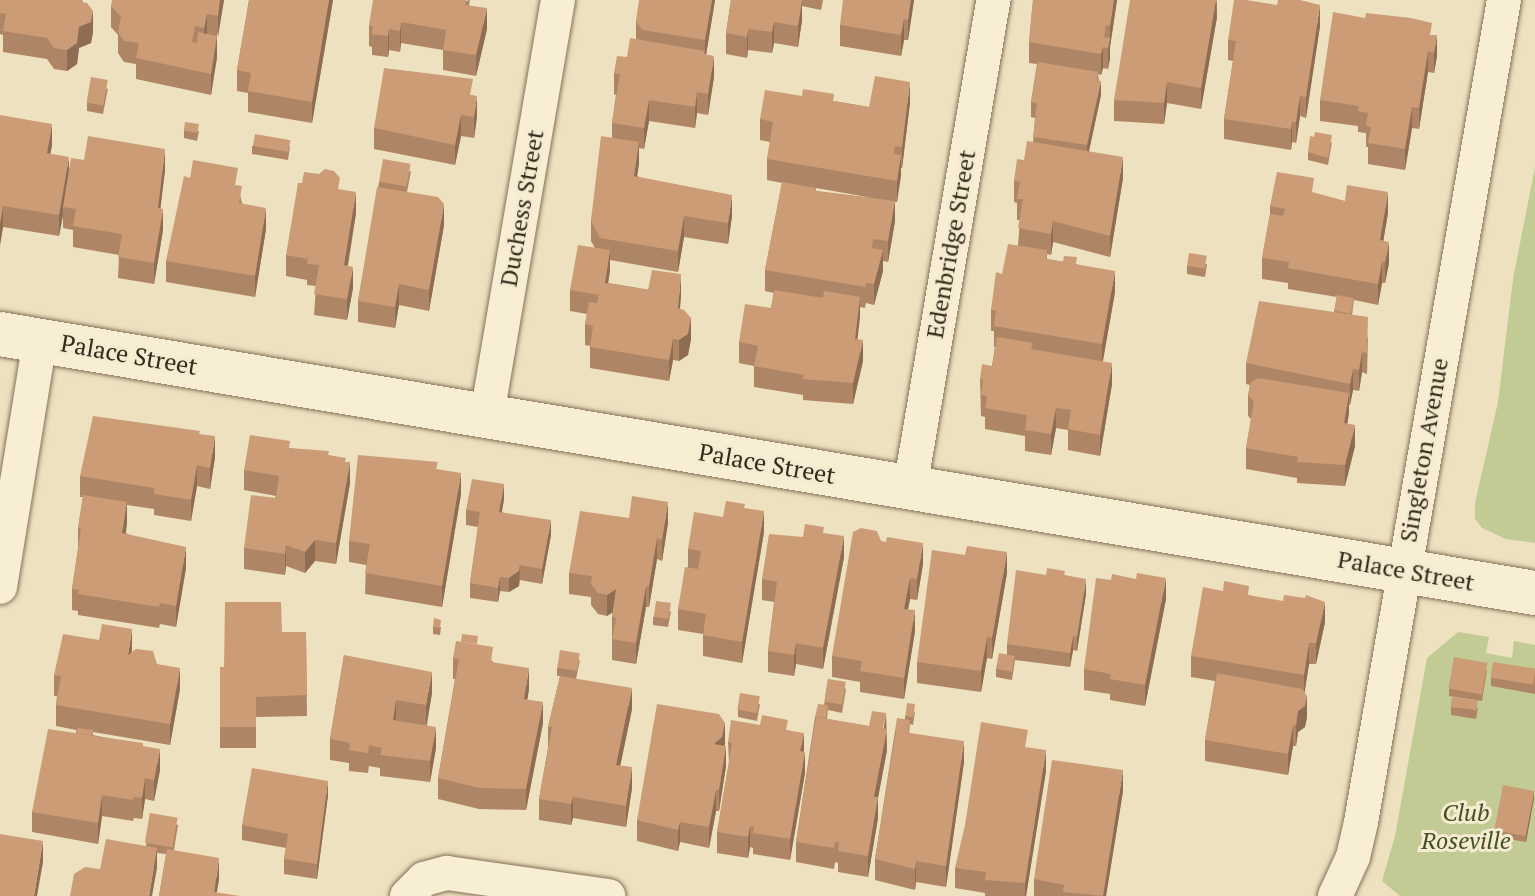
<!DOCTYPE html>
<style>
body{margin:0}
#map{position:relative;width:1535px;height:896px;overflow:hidden;background:#ede1c0;font-family:"PT Serif",serif}
div>[style]{position:absolute}
[style*='--x']{left:calc(var(--x)*1px);top:calc(var(--y)*1px);width:calc(var(--w)*1px);rotate:calc(var(--a)*1deg)}
.green>*{inset:0;background:#c3cb95}
.roads{filter:drop-shadow(0 0 2px #867258) drop-shadow(0 0 2px #867258)}
.minor>*{height:34px;margin:-17px;padding:0 17px;transform-origin:17px;border-radius:17px;background:#f8eed3}
.tertiary>*{height:44px;margin:-22px;padding:0 22px;transform-origin:22px;border-radius:22px;background:#f8eed3}
.wall>*{inset:0;background:#af8665}
.shaded-wall>*{inset:0;background:#8e6d53}
.building>*{inset:0;background:#cb9c76;transform-origin:0 0}
span{translate:-50% -50%;white-space:nowrap;text-align:center;line-height:1.15;-webkit-text-stroke:6px #f5ebd0;paint-order:stroke}
.street-label{font-size:24px;color:#362a1d}
.park-label{font-size:24px;color:#455223;font-style:italic}
</style>
<div id="map">
<div class="green">
<i style="clip-path:polygon(1535px 167px,1535px 543px,1506px 539px,1482px 528px,1475px 519px,1475px 503px,1498px 402px,1513px 279px)"></i>
<i style="clip-path:polygon(1458px 632px,1489px 637px,1486px 653px,1512px 658px,1514px 641px,1535px 645px,1535px 896px,1400px 896px,1382px 881px,1395px 836px,1427px 658px)"></i>
</div>
<div class="roads">
<div class="minor">
<i style="--x:487;--y:415;--w:421;--a:-80.3"></i>
<i style="--x:910;--y:488;--w:495;--a:-80.3"></i>
<i style="--x:0;--y:587;--w:249;--a:-80.8"></i>
<i style="--x:407;--y:896;--w:24;--a:-45"></i>
<i style="--x:424;--y:879;--w:24;--a:-15"></i>
<i style="--x:447;--y:873;--w:163;--a:8.1"></i>
<i style="--x:1335;--y:896;--w:43;--a:-65.2"></i>
<i style="--x:1353;--y:857;--w:36;--a:-77"></i>
<i style="--x:1361;--y:822;--w:834;--a:-80.13"></i>
</div>
<div class="tertiary">
<i style="--x:0;--y:334;--w:1557;--a:9.58"></i>
</div>
</div>
<div class="wall">
<i style="clip-path:polygon(0 0,82px 0,93px 32px,91px 43px,79px 48px,77px 64px,67px 71px,54px 69px,47px 59px,3px 52px,3px 35px,0 34px)"></i>
<i style="clip-path:polygon(224px 0,217px 37px,217px 57px,211px 95px,136px 79px,136px 64px,124px 62px,118px 53px,118px 35px,111px 27px,111px 6px)"></i>
<i style="clip-path:polygon(249px 0,333px 0,312px 123px,248px 112px,248px 93px,237px 91px,237px 70px)"></i>
<i style="clip-path:polygon(470px 0,469px 5px,487px 29px,476px 76px,443px 70px,443px 50px,401px 43px,400px 52px,389px 50px,388px 57px,372px 55px,372px 47px,369px 46px,369px 25px)"></i>
<i style="clip-path:polygon(715px 0,706px 55px,714px 77px,708px 115px,697px 113px,695px 128px,649px 121px,644px 149px,639px 148px,639px 163px,637px 176px,732px 216px,728px 244px,684px 237px,678px 272px,610px 260px,608px 283px,681px 295px,680px 309px,691px 339px,688px 355px,679px 361px,673px 360px,669px 381px,590px 368px,590px 346px,585px 345px,585px 324px,587px 314px,570px 311px,570px 290px,595px 248px,591px 241px,591px 220px,612px 138px,612px 123px,616px 95px,614px 94px,614px 73px,627px 57px,636px 40px,636px 21px)"></i>
<i style="clip-path:polygon(731px 0,823px 0,821px 10px,802px 6px,802px 20px,798px 47px,774px 43px,772px 53px,748px 50px,747px 58px,726px 54px,726px 33px)"></i>
<i style="clip-path:polygon(914px 0,908px 40px,904px 40px,901px 56px,840px 46px,840px 25px)"></i>
<i style="clip-path:polygon(1033px 0,1117px 0,1110px 47px,1108px 69px,1103px 68px,1101px 75px,1098px 74px,1101px 95px,1089px 151px,1123px 178px,1110px 257px,1053px 242px,1051px 255px,1047px 254px,1047px 259px,1077px 264px,1115px 292px,1103px 361px,1112px 384px,1100px 456px,1068px 450px,1068px 430px,1056px 428px,1051px 455px,1025px 451px,1025px 436px,985px 429px,985px 417px,981px 416px,980px 379px,992px 366px,995px 347px,994px 347px,994px 331px,991px 331px,991px 310px,1002px 274px,1018px 245px,1020px 220px,1017px 220px,1017px 203px,1014px 202px,1014px 181px,1033px 142px,1035px 118px,1031px 117px,1031px 102px,1037px 64px,1029px 63px,1029px 42px)"></i>
<i style="clip-path:polygon(1217px 0,1217px 17px,1201px 109px,1167px 103px,1164px 124px,1114px 121px,1114px 100px)"></i>
<i style="clip-path:polygon(1320px 26px,1306px 118px,1300px 116px,1296px 143px,1292px 142px,1291px 150px,1224px 139px,1224px 119px,1233px 61px,1228px 60px,1228px 40px)"></i>
<i style="clip-path:polygon(1432px 35px,1437px 56px,1434px 73px,1428px 72px,1419px 129px,1412px 128px,1405px 170px,1368px 164px,1368px 147px,1366px 147px,1366px 133px,1358px 132px,1358px 126px,1320px 121px,1320px 100px)"></i>
<i style="clip-path:polygon(108px 88px,103px 114px,87px 111px,87px 103px)"></i>
<i style="clip-path:polygon(473px 95px,477px 117px,474px 138px,461px 136px,455px 165px,374px 149px,374px 128px)"></i>
<i style="clip-path:polygon(evenodd,834px 101px,869px 107px,910px 103px,902px 168px,901px 168px,897px 202px,895px 202px,895px 221px,888px 262px,883px 261px,883px 271px,874px 305px,866px 303px,865px 308px,860px 307px,857px 339px,863px 361px,853px 404px,803px 400px,803px 395px,754px 387px,754px 366px,739px 363px,739px 342px,771px 308px,774px 293px,765px 291px,765px 270px,782px 183px,767px 180px,767px 159px,770px 142px,760px 140px,760px 119px,834px 101px,816px 188px,873px 198px,816px 191px,816px 188px)"></i>
<i style="clip-path:polygon(0 115px,52px 145px,50px 154px,69px 169px,165px 170px,160px 209px,163px 230px,154px 284px,118px 278px,119px 255px,73px 247px,73px 230px,63px 228px,63px 215px,59px 236px,3px 227px,0 245px)"></i>
<i style="clip-path:polygon(184px 131px,199px 131px,197px 141px,184px 138px)"></i>
<i style="clip-path:polygon(1332px 142px,1328px 165px,1308px 160px,1308px 152px)"></i>
<i style="clip-path:polygon(252px 146px,290px 147px,288px 160px,252px 154px)"></i>
<i style="clip-path:polygon(411px 171px,407px 192px,444px 225px,429px 311px,399px 305px,395px 328px,358px 322px,358px 301px,379px 182px)"></i>
<i style="clip-path:polygon(238px 186px,242px 203px,266px 229px,255px 297px,166px 282px,166px 261px)"></i>
<i style="clip-path:polygon(340px 190px,356px 213px,348px 266px,353px 288px,347px 320px,314px 315px,316px 286px,307px 285px,307px 280px,286px 276px,286px 255px)"></i>
<i style="clip-path:polygon(1314px 193px,1388px 213px,1383px 241px,1389px 263px,1385px 283px,1382px 283px,1378px 305px,1354px 300px,1352px 315px,1368px 338px,1367px 374px,1362px 372px,1359px 391px,1353px 390px,1350px 405px,1349px 405px,1347px 423px,1355px 446px,1345px 486px,1297px 483px,1297px 478px,1246px 469px,1246px 448px,1251px 419px,1248px 416px,1248px 395px,1250px 385px,1246px 384px,1246px 363px,1334px 312px,1337px 297px,1288px 289px,1288px 283px,1262px 279px,1262px 258px,1270px 214px,1270px 206px)"></i>
<i style="clip-path:polygon(1207px 264px,1205px 277px,1187px 274px,1187px 266px)"></i>
<i style="clip-path:polygon(200px 434px,215px 457px,210px 489px,197px 486px,191px 521px,154px 515px,154px 509px,127px 505px,127px 523px,126px 533px,186px 568px,176px 627px,160px 624px,159px 628px,78px 615px,78px 611px,72px 610px,72px 589px,78px 549px,78px 528px,83px 497px,80px 497px,80px 476px)"></i>
<i style="clip-path:polygon(290px 448px,329px 455px,346px 462px,350px 483px,336px 564px,315px 561px,305px 573px,286px 566px,285px 575px,244px 569px,244px 548px,276px 496px,244px 490px,244px 470px)"></i>
<i style="clip-path:polygon(438px 469px,461px 494px,442px 607px,365px 594px,366px 565px,349px 562px,349px 541px)"></i>
<i style="clip-path:polygon(504px 499px,502px 512px,551px 535px,542px 584px,520px 580px,519px 586px,509px 592px,500px 591px,498px 602px,470px 598px,470px 583px,478px 527px,466px 525px,466px 510px)"></i>
<i style="clip-path:polygon(745px 508px,764px 532px,742px 663px,703px 656px,703px 634px,678px 630px,678px 609px,688px 567px,688px 549px,723px 517px)"></i>
<i style="clip-path:polygon(629px 518px,668px 523px,662px 561px,657px 559px,649px 607px,646px 607px,636px 664px,612px 660px,612px 612px,607px 616px,598px 614px,591px 605px,591px 597px,569px 594px,569px 573px)"></i>
<i style="clip-path:polygon(824px 533px,844px 557px,823px 669px,796px 664px,794px 676px,768px 672px,768px 651px,774px 602px,762px 600px,762px 579px,803px 537px)"></i>
<i style="clip-path:polygon(881px 541px,923px 564px,917px 600px,910px 599px,908px 609px,915px 631px,904px 699px,860px 692px,860px 682px,832px 677px,832px 656px)"></i>
<i style="clip-path:polygon(1007px 573px,992px 659px,987px 658px,981px 692px,917px 683px,917px 662px)"></i>
<i style="clip-path:polygon(1046px 575px,1065px 575px,1086px 594px,1077px 651px,1073px 650px,1070px 667px,1015px 660px,1012px 680px,996px 677px,996px 669px,1007px 654px,1007px 644px)"></i>
<i style="clip-path:polygon(1249px 595px,1325px 622px,1316px 664px,1309px 664px,1304px 693px,1307px 717px,1305px 727px,1298px 732px,1296px 746px,1293px 746px,1288px 775px,1205px 761px,1205px 740px,1215px 681px,1191px 677px,1191px 656px)"></i>
<i style="clip-path:polygon(1166px 599px,1145px 706px,1110px 700px,1110px 694px,1084px 690px,1084px 669px)"></i>
<i style="clip-path:polygon(671px 611px,668px 627px,653px 625px,653px 617px)"></i>
<i style="clip-path:polygon(433px 627px,441px 627px,440px 635px,433px 634px)"></i>
<i style="clip-path:polygon(282px 632px,306px 632px,307px 716px,256px 717px,256px 748px,220px 748px,220px 667px,224px 667px)"></i>
<i style="clip-path:polygon(478px 645px,493px 662px,529px 689px,527px 700px,543px 723px,526px 810px,479px 809px,438px 799px,438px 778px,455px 679px,453px 679px,453px 658px)"></i>
<i style="clip-path:polygon(132px 652px,157px 664px,180px 689px,170px 745px,93px 732px,93px 735px,143px 746px,160px 770px,154px 801px,145px 799px,142px 819px,134px 818px,133px 821px,102px 816px,98px 844px,32px 832px,32px 812px,76px 733px,76px 730px,56px 726px,56px 705px,57px 696px,54px 696px,54px 675px)"></i>
<i style="clip-path:polygon(344px 655px,432px 693px,427px 725px,436px 748px,430px 782px,380px 776px,380px 768px,369px 766px,368px 773px,349px 771px,349px 763px,330px 760px,330px 739px)"></i>
<i style="clip-path:polygon(580px 660px,576px 679px,632px 709px,620px 766px,632px 788px,626px 827px,573px 818px,571px 825px,539px 820px,539px 799px,548px 748px,548px 727px,560px 676px,557px 676px,557px 668px)"></i>
<i style="clip-path:polygon(1535px 669px,1535px 694px,1491px 686px,1491px 678px)"></i>
<i style="clip-path:polygon(1487px 670px,1482px 701px,1449px 696px,1449px 689px)"></i>
<i style="clip-path:polygon(828px 679px,846px 689px,842px 713px,828px 710px,827px 719px,886px 729px,887px 750px,878px 797px,878px 818px,868px 877px,838px 872px,838px 863px,835px 862px,834px 869px,796px 862px,796px 842px,815px 717px,824px 705px)"></i>
<i style="clip-path:polygon(760px 704px,757px 721px,738px 717px,738px 710px)"></i>
<i style="clip-path:polygon(1451px 707px,1478px 708px,1476px 719px,1451px 715px)"></i>
<i style="clip-path:polygon(915px 712px,913px 725px,910px 724px,909px 733px,964px 762px,946px 887px,916px 882px,915px 890px,875px 880px,875px 859px,895px 731px,905px 719px,905px 716px)"></i>
<i style="clip-path:polygon(788px 730px,804px 752px,805px 773px,790px 860px,753px 854px,753px 848px,750px 847px,748px 858px,717px 853px,717px 832px,729px 763px,728px 742px)"></i>
<i style="clip-path:polygon(724px 745px,726px 766px,719px 811px,716px 811px,709px 848px,680px 842px,678px 851px,637px 841px,637px 820px)"></i>
<i style="clip-path:polygon(1028px 748px,1046px 771px,1026px 896px,985px 896px,985px 893px,955px 888px,955px 868px)"></i>
<i style="clip-path:polygon(1123px 791px,1106px 896px,1034px 896px,1034px 879px)"></i>
<i style="clip-path:polygon(328px 795px,317px 879px,284px 874px,284px 859px,286px 848px,242px 840px,242px 825px)"></i>
<i style="clip-path:polygon(1534px 798px,1526px 842px,1495px 837px,1495px 830px)"></i>
<i style="clip-path:polygon(150px 813px,178px 825px,174px 850px,219px 879px,217px 892px,159px 896px,166px 854px,157px 853px,157px 868px,100px 869px,146px 846px)"></i>
</div>
<div class="shaded-wall">
<i style="clip-path:polygon(220px 0,224px 0,218px 37px,218px 16px)"></i>
<i style="clip-path:polygon(329px 0,333px 0,312px 123px,312px 102px)"></i>
<i style="clip-path:polygon(712px 0,715px 0,705px 61px,705px 40px)"></i>
<i style="clip-path:polygon(802px 0,802px 20px,798px 47px,798px 26px)"></i>
<i style="clip-path:polygon(910px 0,914px 0,908px 40px,908px 20px)"></i>
<i style="clip-path:polygon(1114px 0,1117px 0,1110px 47px,1110px 26px)"></i>
<i style="clip-path:polygon(1216px 0,1217px 17px,1201px 109px,1201px 88px)"></i>
<i style="clip-path:polygon(1320px 5px,1320px 26px,1306px 118px,1306px 97px)"></i>
<i style="clip-path:polygon(487px 8px,487px 29px,476px 76px,476px 55px)"></i>
<i style="clip-path:polygon(93px 11px,93px 32px,91px 43px,79px 48px,77px 64px,67px 71px,67px 50px,79px 27px)"></i>
<i style="clip-path:polygon(207px 14px,207px 35px,204px 49px,204px 28px)"></i>
<i style="clip-path:polygon(904px 19px,904px 40px,901px 56px,901px 35px)"></i>
<i style="clip-path:polygon(401px 22px,401px 43px,400px 52px,400px 31px)"></i>
<i style="clip-path:polygon(774px 22px,774px 43px,772px 53px,772px 32px)"></i>
<i style="clip-path:polygon(389px 29px,389px 50px,388px 57px,388px 36px)"></i>
<i style="clip-path:polygon(748px 29px,748px 50px,747px 58px,747px 37px)"></i>
<i style="clip-path:polygon(1437px 35px,1437px 56px,1434px 73px,1434px 53px)"></i>
<i style="clip-path:polygon(217px 36px,217px 57px,211px 95px,211px 74px)"></i>
<i style="clip-path:polygon(1110px 38px,1110px 59px,1108px 69px,1108px 48px)"></i>
<i style="clip-path:polygon(1103px 47px,1103px 68px,1101px 75px,1101px 54px)"></i>
<i style="clip-path:polygon(1428px 51px,1428px 72px,1419px 129px,1419px 108px)"></i>
<i style="clip-path:polygon(714px 56px,714px 77px,708px 115px,708px 94px)"></i>
<i style="clip-path:polygon(1101px 81px,1101px 95px,1087px 160px,1087px 145px)"></i>
<i style="clip-path:polygon(910px 82px,910px 103px,902px 168px,902px 147px)"></i>
<i style="clip-path:polygon(1167px 82px,1167px 103px,1164px 124px,1164px 103px)"></i>
<i style="clip-path:polygon(697px 92px,697px 113px,695px 128px,695px 107px)"></i>
<i style="clip-path:polygon(477px 96px,477px 117px,474px 138px,474px 117px)"></i>
<i style="clip-path:polygon(1300px 96px,1300px 116px,1296px 143px,1296px 122px)"></i>
<i style="clip-path:polygon(649px 100px,649px 121px,644px 149px,644px 128px)"></i>
<i style="clip-path:polygon(1412px 107px,1412px 128px,1405px 170px,1405px 149px)"></i>
<i style="clip-path:polygon(461px 115px,461px 136px,455px 165px,455px 145px)"></i>
<i style="clip-path:polygon(1292px 122px,1292px 142px,1291px 150px,1291px 129px)"></i>
<i style="clip-path:polygon(52px 124px,52px 145px,47px 174px,47px 153px)"></i>
<i style="clip-path:polygon(639px 142px,639px 163px,634px 197px,634px 176px)"></i>
<i style="clip-path:polygon(165px 149px,165px 170px,158px 229px,158px 208px)"></i>
<i style="clip-path:polygon(901px 155px,901px 176px,897px 202px,897px 181px)"></i>
<i style="clip-path:polygon(69px 157px,69px 178px,63px 207px,63px 215px,59px 236px,59px 215px)"></i>
<i style="clip-path:polygon(1123px 157px,1123px 178px,1110px 257px,1110px 236px)"></i>
<i style="clip-path:polygon(356px 192px,356px 213px,344px 286px,344px 265px)"></i>
<i style="clip-path:polygon(1388px 192px,1388px 213px,1380px 261px,1380px 240px)"></i>
<i style="clip-path:polygon(732px 195px,732px 216px,728px 244px,728px 223px)"></i>
<i style="clip-path:polygon(895px 201px,895px 221px,888px 262px,888px 241px)"></i>
<i style="clip-path:polygon(444px 204px,444px 225px,429px 311px,429px 290px)"></i>
<i style="clip-path:polygon(3px 206px,3px 227px,0 245px,0 224px)"></i>
<i style="clip-path:polygon(266px 208px,266px 229px,255px 297px,255px 276px)"></i>
<i style="clip-path:polygon(163px 209px,163px 230px,154px 284px,154px 263px)"></i>
<i style="clip-path:polygon(684px 216px,684px 237px,678px 272px,678px 251px)"></i>
<i style="clip-path:polygon(1053px 221px,1053px 242px,1051px 255px,1051px 234px)"></i>
<i style="clip-path:polygon(1389px 242px,1389px 263px,1385px 283px,1385px 262px)"></i>
<i style="clip-path:polygon(610px 250px,610px 271px,605px 303px,605px 283px)"></i>
<i style="clip-path:polygon(883px 250px,883px 271px,874px 305px,874px 284px)"></i>
<i style="clip-path:polygon(1382px 262px,1382px 283px,1378px 305px,1378px 284px)"></i>
<i style="clip-path:polygon(353px 267px,353px 288px,347px 320px,347px 299px)"></i>
<i style="clip-path:polygon(1115px 271px,1115px 292px,1102px 365px,1102px 344px)"></i>
<i style="clip-path:polygon(681px 274px,681px 295px,678px 329px,678px 308px)"></i>
<i style="clip-path:polygon(399px 284px,399px 305px,395px 328px,395px 307px)"></i>
<i style="clip-path:polygon(860px 297px,860px 318px,855px 360px,855px 339px)"></i>
<i style="clip-path:polygon(691px 318px,691px 339px,688px 355px,679px 361px,679px 340px)"></i>
<i style="clip-path:polygon(673px 339px,673px 360px,669px 381px,669px 360px)"></i>
<i style="clip-path:polygon(863px 340px,863px 361px,853px 404px,853px 383px)"></i>
<i style="clip-path:polygon(1362px 352px,1362px 372px,1359px 391px,1359px 370px)"></i>
<i style="clip-path:polygon(1112px 363px,1112px 384px,1100px 456px,1100px 435px)"></i>
<i style="clip-path:polygon(1353px 369px,1353px 390px,1350px 405px,1350px 384px)"></i>
<i style="clip-path:polygon(1349px 393px,1349px 414px,1344px 444px,1344px 423px)"></i>
<i style="clip-path:polygon(1056px 408px,1056px 428px,1051px 455px,1051px 434px)"></i>
<i style="clip-path:polygon(1355px 425px,1355px 446px,1345px 486px,1345px 465px)"></i>
<i style="clip-path:polygon(215px 436px,215px 457px,210px 489px,210px 468px)"></i>
<i style="clip-path:polygon(350px 462px,350px 483px,336px 564px,336px 543px)"></i>
<i style="clip-path:polygon(197px 465px,197px 486px,191px 521px,191px 500px)"></i>
<i style="clip-path:polygon(461px 473px,461px 494px,442px 607px,442px 586px)"></i>
<i style="clip-path:polygon(504px 484px,504px 499px,499px 526px,499px 512px)"></i>
<i style="clip-path:polygon(127px 502px,127px 523px,122px 554px,122px 533px)"></i>
<i style="clip-path:polygon(668px 502px,668px 523px,662px 561px,662px 540px)"></i>
<i style="clip-path:polygon(764px 511px,764px 532px,742px 663px,742px 642px)"></i>
<i style="clip-path:polygon(551px 520px,551px 535px,542px 584px,542px 569px)"></i>
<i style="clip-path:polygon(844px 536px,844px 557px,823px 669px,823px 648px)"></i>
<i style="clip-path:polygon(657px 538px,657px 559px,649px 607px,649px 586px)"></i>
<i style="clip-path:polygon(315px 540px,315px 561px,305px 573px,305px 552px)"></i>
<i style="clip-path:polygon(923px 543px,923px 564px,917px 600px,917px 579px)"></i>
<i style="clip-path:polygon(286px 545px,286px 566px,285px 575px,285px 554px)"></i>
<i style="clip-path:polygon(186px 547px,186px 568px,176px 627px,176px 606px)"></i>
<i style="clip-path:polygon(1007px 552px,1007px 573px,992px 659px,992px 638px)"></i>
<i style="clip-path:polygon(520px 565px,519px 586px,509px 592px,509px 578px)"></i>
<i style="clip-path:polygon(500px 577px,500px 591px,498px 602px,498px 588px)"></i>
<i style="clip-path:polygon(910px 578px,910px 599px,904px 630px,904px 609px)"></i>
<i style="clip-path:polygon(1166px 578px,1166px 599px,1145px 706px,1145px 685px)"></i>
<i style="clip-path:polygon(1086px 579px,1086px 594px,1077px 651px,1077px 637px)"></i>
<i style="clip-path:polygon(646px 586px,646px 607px,636px 664px,636px 643px)"></i>
<i style="clip-path:polygon(616px 589px,616px 610px,607px 616px,607px 595px)"></i>
<i style="clip-path:polygon(1325px 602px,1325px 622px,1316px 664px,1316px 643px)"></i>
<i style="clip-path:polygon(915px 610px,915px 631px,904px 699px,904px 678px)"></i>
<i style="clip-path:polygon(132px 629px,132px 650px,128px 676px,128px 655px)"></i>
<i style="clip-path:polygon(1073px 636px,1073px 650px,1070px 667px,1070px 653px)"></i>
<i style="clip-path:polygon(987px 637px,987px 658px,981px 692px,981px 671px)"></i>
<i style="clip-path:polygon(796px 643px,796px 664px,794px 676px,794px 655px)"></i>
<i style="clip-path:polygon(1309px 643px,1309px 664px,1304px 696px,1304px 675px)"></i>
<i style="clip-path:polygon(180px 668px,180px 689px,170px 745px,170px 724px)"></i>
<i style="clip-path:polygon(529px 668px,529px 689px,524px 720px,524px 699px)"></i>
<i style="clip-path:polygon(432px 672px,432px 693px,426px 726px,426px 705px)"></i>
<i style="clip-path:polygon(632px 688px,632px 709px,616px 786px,616px 765px)"></i>
<i style="clip-path:polygon(1307px 696px,1307px 717px,1305px 727px,1298px 732px,1296px 746px,1296px 725px,1298px 711px)"></i>
<i style="clip-path:polygon(396px 700px,396px 721px,393px 720px)"></i>
<i style="clip-path:polygon(543px 702px,543px 723px,526px 810px,526px 789px)"></i>
<i style="clip-path:polygon(886px 713px,887px 750px,878px 798px,878px 818px,868px 877px,868px 856px,874px 797px)"></i>
<i style="clip-path:polygon(725px 723px,725px 744px,722px 758px,714px 744px)"></i>
<i style="clip-path:polygon(1293px 725px,1293px 746px,1288px 775px,1288px 754px)"></i>
<i style="clip-path:polygon(436px 727px,436px 748px,430px 782px,430px 761px)"></i>
<i style="clip-path:polygon(804px 733px,804px 753px,800px 751px)"></i>
<i style="clip-path:polygon(964px 741px,964px 762px,946px 887px,946px 866px)"></i>
<i style="clip-path:polygon(726px 746px,726px 766px,719px 811px,719px 790px)"></i>
<i style="clip-path:polygon(160px 749px,160px 770px,154px 801px,154px 780px)"></i>
<i style="clip-path:polygon(1046px 750px,1046px 771px,1026px 896px,1025px 896px,1025px 883px)"></i>
<i style="clip-path:polygon(805px 752px,805px 773px,790px 860px,790px 839px)"></i>
<i style="clip-path:polygon(632px 767px,632px 788px,626px 827px,626px 806px)"></i>
<i style="clip-path:polygon(1123px 770px,1123px 791px,1106px 896px,1103px 896px)"></i>
<i style="clip-path:polygon(145px 778px,145px 799px,142px 819px,142px 798px)"></i>
<i style="clip-path:polygon(328px 781px,328px 795px,317px 879px,317px 864px)"></i>
<i style="clip-path:polygon(716px 790px,716px 811px,709px 848px,709px 827px)"></i>
<i style="clip-path:polygon(1534px 791px,1534px 798px,1526px 842px,1526px 835px)"></i>
<i style="clip-path:polygon(102px 795px,102px 816px,98px 844px,98px 823px)"></i>
<i style="clip-path:polygon(573px 797px,573px 818px,571px 825px,571px 804px)"></i>
<i style="clip-path:polygon(680px 822px,680px 842px,678px 851px,678px 830px)"></i>
<i style="clip-path:polygon(750px 826px,750px 847px,748px 858px,748px 837px)"></i>
<i style="clip-path:polygon(43px 841px,43px 862px,37px 896px,34px 896px)"></i>
<i style="clip-path:polygon(157px 848px,157px 868px,152px 896px,149px 896px)"></i>
<i style="clip-path:polygon(219px 858px,219px 879px,216px 896px,214px 896px)"></i>
<i style="clip-path:polygon(916px 861px,916px 882px,915px 890px,915px 869px)"></i>
</div>
<div class="building">
<i style="clip-path:polygon(0 0,81px 0,81px 2px,87px 3px,93px 11px,91px 22px,79px 27px,77px 43px,67px 50px,54px 48px,47px 38px,3px 31px,6px 14px,0 13px)"></i>
<i style="clip-path:polygon(112px 0,220px 0,218px 16px,207px 14px,204px 28px,195px 26px,192px 42px,197px 43px,198px 32px,217px 36px,211px 74px,136px 58px,139px 43px,124px 41px,118px 32px,121px 17px,111px 6px)"></i>
<i style="clip-path:polygon(249px 0,329px 0,312px 102px,248px 91px,251px 73px,237px 70px)"></i>
<i style="clip-path:polygon(373px 0,466px 0,465px 5px,487px 8px,476px 55px,443px 50px,446px 30px,401px 22px,400px 31px,389px 29px,388px 36px,372px 34px,373px 27px,369px 25px)"></i>
<i style="clip-path:polygon(639px 0,712px 0,705px 40px,642px 30px,636px 21px)"></i>
<i style="clip-path:polygon(731px 0,802px 0,798px 26px,774px 22px,772px 32px,748px 29px,747px 37px,726px 33px)"></i>
<i style="clip-path:polygon(843px 0,911px 0,908px 20px,904px 19px,901px 35px,840px 25px)"></i>
<i style="clip-path:polygon(1033px 0,1114px 0,1110px 26px,1106px 25px,1104px 37px,1110px 38px,1108px 48px,1103px 47px,1101px 54px,1029px 42px)"></i>
<i style="clip-path:polygon(1130px 0,1216px 0,1201px 88px,1167px 82px,1164px 103px,1114px 100px)"></i>
<i style="clip-path:polygon(1234px 0,1246px 0,1277px 5px,1278px 0,1300px 0,1320px 5px,1306px 97px,1300px 96px,1296px 122px,1292px 122px,1291px 129px,1224px 119px,1236px 41px,1228px 40px)"></i>
<i style="clip-path:polygon(1333px 12px,1365px 18px,1366px 13px,1411px 18px,1432px 23px,1430px 35px,1437px 35px,1434px 53px,1428px 51px,1419px 108px,1412px 107px,1405px 149px,1368px 143px,1371px 127px,1366px 126px,1368px 113px,1358px 111px,1359px 106px,1320px 100px)"></i>
<i style="clip-path:polygon(630px 38px,704px 51px,704px 54px,714px 56px,708px 94px,697px 92px,695px 107px,649px 100px,644px 128px,612px 123px,620px 74px,614px 73px,617px 56px,627px 57px)"></i>
<i style="clip-path:polygon(1038px 62px,1098px 72px,1097px 80px,1101px 81px,1087px 145px,1033px 137px,1037px 103px,1031px 102px)"></i>
<i style="clip-path:polygon(384px 68px,473px 79px,470px 95px,477px 96px,474px 117px,461px 115px,455px 145px,374px 128px)"></i>
<i style="clip-path:polygon(875px 76px,910px 82px,902px 147px,895px 146px,894px 154px,901px 155px,897px 181px,767px 159px,773px 122px,760px 119px,765px 90px,802px 96px,803px 89px,834px 94px,833px 101px,869px 107px)"></i>
<i style="left:91px;top:77px;width:17px;height:26px;rotate:10deg"></i>
<i style="clip-path:polygon(0 115px,52px 124px,47px 153px,69px 157px,59px 215px,3px 206px,0 224px)"></i>
<i style="left:185px;top:122px;width:14px;height:9px;rotate:8deg"></i>
<i style="clip-path:polygon(1315px 132px,1332px 135px,1328px 158px,1308px 152px,1310px 136px,1314px 137px)"></i>
<i style="left:255px;top:134px;width:36px;height:12px;rotate:10deg"></i>
<i style="clip-path:polygon(88px 136px,165px 149px,158px 208px,163px 209px,154px 263px,118px 257px,122px 234px,73px 226px,76px 209px,63px 207px,71px 158px,84px 160px)"></i>
<i style="clip-path:polygon(601px 136px,639px 142px,634px 176px,732px 195px,728px 223px,684px 216px,678px 251px,600px 238px,591px 220px)"></i>
<i style="clip-path:polygon(1027px 141px,1123px 157px,1110px 236px,1053px 221px,1051px 234px,1018px 228px,1023px 199px,1017px 199px,1020px 182px,1014px 181px,1017px 159px,1024px 160px)"></i>
<i style="left:383px;top:159px;width:28px;height:23px;rotate:10deg"></i>
<i style="clip-path:polygon(193px 160px,238px 168px,235px 185px,242px 186px,239px 203px,266px 208px,255px 276px,166px 261px,184px 176px,190px 178px)"></i>
<i style="clip-path:polygon(325px 169px,334px 171px,340px 178px,338px 189px,356px 192px,344px 265px,353px 267px,347px 299px,314px 294px,319px 265px,307px 264px,308px 259px,286px 255px,298px 183px,302px 183px,304px 172px,319px 174px)"></i>
<i style="clip-path:polygon(1277px 172px,1314px 178px,1312px 192px,1345px 201px,1347px 185px,1388px 192px,1380px 240px,1389px 242px,1385px 262px,1382px 262px,1378px 284px,1288px 268px,1289px 262px,1262px 258px,1270px 214px,1283px 216px,1285px 209px,1270px 206px)"></i>
<i style="clip-path:polygon(782px 182px,816px 188px,815px 191px,895px 201px,888px 241px,873px 239px,872px 248px,883px 250px,874px 284px,866px 283px,865px 287px,765px 270px)"></i>
<i style="clip-path:polygon(377px 187px,438px 197px,444px 204px,429px 290px,399px 284px,395px 307px,358px 301px)"></i>
<i style="clip-path:polygon(1008px 244px,1047px 250px,1046px 259px,1115px 271px,1102px 344px,994px 326px,996px 310px,991px 310px,996px 272px,1002px 274px)"></i>
<i style="clip-path:polygon(578px 245px,610px 250px,605px 283px,648px 290px,652px 270px,681px 274px,678px 308px,684px 310px,691px 318px,688px 334px,679px 340px,673px 339px,669px 360px,590px 347px,593px 326px,585px 324px,589px 302px,597px 303px,599px 295px,570px 290px)"></i>
<i style="left:1189px;top:253px;width:18px;height:13px;rotate:9deg"></i>
<i style="clip-path:polygon(1064px 256px,1077px 257px,1076px 264px,1063px 262px)"></i>
<i style="clip-path:polygon(774px 290px,823px 298px,824px 291px,860px 297px,855px 339px,863px 340px,853px 383px,803px 379px,804px 375px,754px 366px,758px 346px,739px 342px,745px 304px,771px 308px)"></i>
<i style="left:1337px;top:295px;width:17px;height:16px;rotate:10deg"></i>
<i style="clip-path:polygon(1259px 301px,1368px 317px,1367px 353px,1362px 352px,1359px 370px,1353px 369px,1350px 384px,1246px 363px)"></i>
<i style="clip-path:polygon(997px 337px,1033px 343px,1031px 349px,1112px 363px,1100px 435px,1068px 429px,1071px 410px,1056px 408px,1051px 434px,1025px 430px,1027px 415px,985px 408px,987px 396px,981px 395px,983px 380px,980px 379px,982px 364px,992px 366px)"></i>
<i style="clip-path:polygon(1258px 378px,1349px 393px,1344px 423px,1355px 425px,1345px 465px,1297px 462px,1298px 457px,1246px 448px,1254px 402px,1248px 395px,1251px 382px)"></i>
<i style="clip-path:polygon(93px 416px,200px 431px,199px 434px,215px 436px,210px 468px,197px 465px,191px 500px,154px 494px,154px 488px,80px 476px)"></i>
<i style="clip-path:polygon(250px 435px,290px 441px,289px 448px,329px 451px,328px 455px,346px 458px,345px 462px,350px 462px,336px 543px,315px 540px,305px 552px,286px 545px,285px 554px,244px 548px,251px 495px,276px 498px,279px 476px,244px 470px)"></i>
<i style="clip-path:polygon(358px 455px,438px 462px,436px 469px,461px 473px,442px 586px,365px 573px,370px 544px,349px 541px)"></i>
<i style="clip-path:polygon(472px 479px,504px 484px,499px 512px,551px 520px,542px 569px,520px 565px,519px 571px,509px 578px,500px 577px,498px 588px,470px 583px,480px 512px,466px 510px)"></i>
<i style="clip-path:polygon(83px 495px,127px 502px,122px 533px,186px 547px,176px 606px,160px 603px,159px 607px,78px 594px,79px 590px,72px 589px,81px 529px,78px 528px)"></i>
<i style="clip-path:polygon(632px 496px,668px 502px,662px 540px,657px 538px,649px 586px,646px 586px,636px 643px,612px 639px,616px 618px,612px 616px,616px 589px,607px 595px,598px 593px,591px 584px,592px 576px,569px 573px,580px 511px,629px 518px)"></i>
<i style="clip-path:polygon(726px 501px,745px 504px,744px 508px,764px 511px,742px 642px,703px 635px,706px 614px,678px 609px,685px 567px,698px 569px,701px 551px,688px 549px,694px 512px,723px 517px)"></i>
<i style="clip-path:polygon(805px 524px,824px 527px,823px 533px,844px 536px,823px 648px,796px 643px,794px 655px,768px 651px,777px 582px,762px 579px,769px 534px,803px 537px)"></i>
<i style="clip-path:polygon(861px 528px,877px 531px,881px 541px,886px 542px,887px 537px,923px 543px,917px 579px,910px 578px,904px 609px,915px 610px,904px 678px,860px 671px,862px 661px,832px 656px,853px 532px)"></i>
<i style="clip-path:polygon(967px 546px,1007px 552px,992px 638px,987px 637px,981px 671px,917px 662px,932px 550px,965px 555px)"></i>
<i style="clip-path:polygon(1047px 568px,1065px 571px,1064px 575px,1086px 579px,1077px 637px,1073px 636px,1070px 653px,1007px 644px,1016px 570px,1046px 575px)"></i>
<i style="clip-path:polygon(1137px 573px,1166px 578px,1145px 685px,1110px 679px,1111px 674px,1084px 669px,1096px 578px,1111px 580px,1112px 574px,1136px 579px)"></i>
<i style="clip-path:polygon(1224px 581px,1249px 586px,1248px 595px,1283px 601px,1284px 595px,1305px 598px,1306px 595px,1325px 602px,1316px 643px,1309px 643px,1304px 675px,1191px 656px,1203px 587px,1223px 591px)"></i>
<i style="left:656px;top:601px;width:15px;height:16px;rotate:8deg"></i>
<i style="clip-path:polygon(225px 602px,281px 602px,282px 632px,306px 632px,307px 695px,256px 697px,256px 727px,220px 727px,220px 667px,224px 667px)"></i>
<i style="clip-path:polygon(434px 618px,441px 620px,440px 628px,433px 627px)"></i>
<i style="clip-path:polygon(102px 624px,132px 629px,128px 655px,136px 649px,153px 651px,157px 664px,180px 668px,170px 724px,56px 705px,61px 676px,54px 675px,63px 634px,99px 640px)"></i>
<i style="left:462px;top:634px;width:16px;height:8px;rotate:7deg"></i>
<i style="clip-path:polygon(456px 641px,493px 647px,491px 662px,529px 668px,524px 699px,543px 702px,526px 789px,479px 788px,438px 778px,459px 659px,453px 658px)"></i>
<i style="left:560px;top:650px;width:20px;height:18px;rotate:9deg"></i>
<i style="left:999px;top:653px;width:16px;height:16px;rotate:11deg"></i>
<i style="clip-path:polygon(344px 655px,432px 672px,426px 705px,396px 700px,393px 720px,436px 727px,430px 761px,380px 755px,382px 748px,369px 745px,368px 753px,349px 750px,350px 743px,330px 739px)"></i>
<i style="left:1454px;top:657px;width:34px;height:32px;rotate:10deg"></i>
<i style="left:1493px;top:662px;width:43px;height:16px;rotate:9deg"></i>
<i style="clip-path:polygon(1217px 673px,1302px 689px,1307px 696px,1305px 706px,1298px 711px,1296px 725px,1293px 725px,1288px 754px,1205px 740px)"></i>
<i style="clip-path:polygon(560px 676px,632px 688px,616px 765px,632px 767px,626px 806px,573px 797px,571px 804px,539px 799px,552px 727px,548px 727px)"></i>
<i style="left:828px;top:679px;width:18px;height:23px;rotate:9deg"></i>
<i style="left:740px;top:693px;width:20px;height:17px;rotate:9deg"></i>
<i style="left:1452px;top:697px;width:26px;height:10px;rotate:7deg"></i>
<i style="left:907px;top:703px;width:8px;height:13px;rotate:7deg"></i>
<i style="clip-path:polygon(657px 704px,719px 714px,725px 723px,722px 737px,714px 744px,726px 746px,719px 790px,716px 790px,709px 827px,680px 822px,678px 830px,637px 820px)"></i>
<i style="clip-path:polygon(818px 704px,828px 705px,826px 718px,815px 717px)"></i>
<i style="clip-path:polygon(872px 711px,886px 713px,883px 728px,887px 729px,874px 797px,878px 797px,868px 856px,838px 851px,839px 842px,835px 842px,834px 848px,796px 842px,816px 717px,869px 726px)"></i>
<i style="clip-path:polygon(762px 715px,788px 720px,786px 730px,804px 733px,800px 751px,805px 752px,790px 839px,753px 833px,754px 827px,750px 826px,748px 837px,717px 832px,732px 743px,728px 742px,731px 720px,760px 725px)"></i>
<i style="left:897px;top:718px;width:13px;height:13px;rotate:9deg"></i>
<i style="clip-path:polygon(981px 722px,1028px 730px,1025px 747px,1046px 750px,1025px 883px,985px 880px,986px 872px,955px 868px,965px 825px)"></i>
<i style="left:77px;top:728px;width:16px;height:5px;rotate:7deg"></i>
<i style="clip-path:polygon(48px 729px,143px 743px,143px 746px,160px 749px,154px 780px,145px 778px,142px 798px,134px 797px,133px 800px,102px 795px,98px 823px,32px 812px)"></i>
<i style="clip-path:polygon(896px 731px,964px 741px,946px 866px,916px 861px,915px 869px,875px 859px)"></i>
<i style="clip-path:polygon(1052px 760px,1123px 770px,1103px 896px,1063px 892px,1064px 885px,1034px 879px)"></i>
<i style="clip-path:polygon(252px 768px,328px 781px,317px 864px,284px 859px,288px 834px,242px 825px)"></i>
<i style="left:1503px;top:785px;width:32px;height:46px;rotate:11deg"></i>
<i style="left:150px;top:813px;width:28px;height:30px;rotate:10deg"></i>
<i style="clip-path:polygon(0 834px,43px 841px,34px 896px,0 896px)"></i>
<i style="clip-path:polygon(106px 839px,157px 848px,149px 896px,70px 896px,74px 874px,85px 867px,100px 869px)"></i>
<i style="clip-path:polygon(167px 849px,219px 858px,214px 892px,240px 896px,159px 896px)"></i>
</div>
<div class="street-label">
<span style="left:522px;top:208px;rotate:-80deg">Duchess Street</span>
<span style="left:951px;top:244px;rotate:-80deg">Edenbridge Street</span>
<span style="left:129px;top:355px;rotate:10deg">Palace Street</span>
<span style="left:1424px;top:450px;rotate:-80deg">Singleton Avenue</span>
<span style="left:767px;top:464px;rotate:10deg">Palace Street</span>
<span style="left:1406px;top:571px;rotate:10deg">Palace Street</span>
</div>
<div class="park-label">
<span style="left:1466px;top:827px">Club<br>Roseville</span>
</div>
</div>
